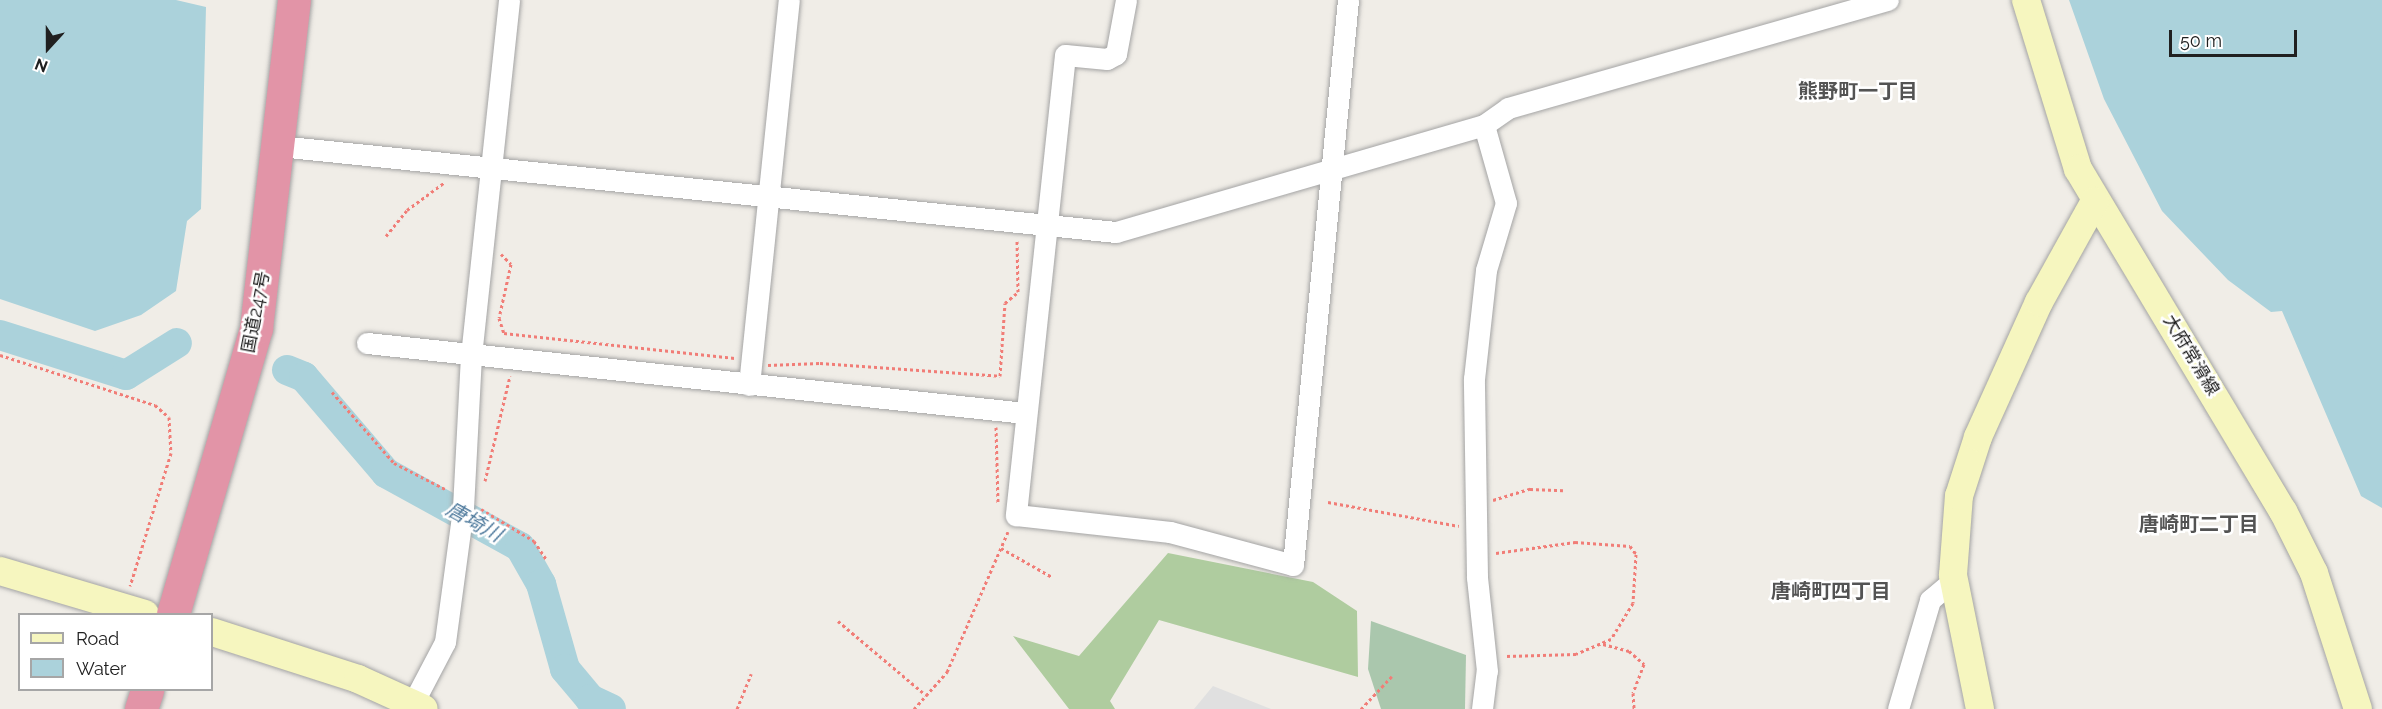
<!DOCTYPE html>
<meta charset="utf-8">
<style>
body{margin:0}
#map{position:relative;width:2382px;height:709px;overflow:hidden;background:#f0ede7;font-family:Raleway,"Noto Sans JP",sans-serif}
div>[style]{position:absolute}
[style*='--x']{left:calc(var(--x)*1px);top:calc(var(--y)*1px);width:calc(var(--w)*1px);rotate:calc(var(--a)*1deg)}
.forest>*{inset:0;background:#afcc9f}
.cemetery>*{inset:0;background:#aac7ad}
.parking>*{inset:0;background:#e0e0e0}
.water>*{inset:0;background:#abd2db}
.river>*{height:30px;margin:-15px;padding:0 15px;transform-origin:15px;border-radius:15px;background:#abd2db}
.path>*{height:3px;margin-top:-1.5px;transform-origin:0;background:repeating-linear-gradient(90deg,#f17d77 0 3px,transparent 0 6px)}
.roads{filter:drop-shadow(0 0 2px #a4a4a4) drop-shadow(0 0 2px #a4a4a4)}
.street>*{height:21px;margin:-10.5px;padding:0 10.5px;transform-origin:10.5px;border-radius:10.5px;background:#fff}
.secondary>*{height:28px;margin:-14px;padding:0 14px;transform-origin:14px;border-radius:14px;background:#f6f6bf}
.highway>*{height:33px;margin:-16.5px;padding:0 16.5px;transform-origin:16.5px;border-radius:16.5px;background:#e294a7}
span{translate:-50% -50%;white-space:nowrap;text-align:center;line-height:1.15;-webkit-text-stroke:5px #fff;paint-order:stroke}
.street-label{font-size:18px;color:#202020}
.neighbourhood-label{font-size:20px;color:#535353;font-weight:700}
.water-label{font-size:20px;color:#4c789b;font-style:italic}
.legend{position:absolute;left:18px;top:613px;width:195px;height:78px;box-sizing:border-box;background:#fff;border:2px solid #a6a6a6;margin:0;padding:8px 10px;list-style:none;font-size:18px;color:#202020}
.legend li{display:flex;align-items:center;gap:12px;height:30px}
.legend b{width:30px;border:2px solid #a6a6a6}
.north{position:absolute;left:18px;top:18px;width:60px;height:60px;-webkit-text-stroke:4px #fff;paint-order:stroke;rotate:201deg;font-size:16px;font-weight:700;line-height:24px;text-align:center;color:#202020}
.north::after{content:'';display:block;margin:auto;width:21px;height:27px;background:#202020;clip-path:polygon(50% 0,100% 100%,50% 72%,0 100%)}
.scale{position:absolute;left:2169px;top:30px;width:128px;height:27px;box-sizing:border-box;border:3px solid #202020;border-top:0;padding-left:8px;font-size:18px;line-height:21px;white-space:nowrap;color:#202020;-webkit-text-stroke:4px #fff;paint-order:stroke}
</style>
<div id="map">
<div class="forest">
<i style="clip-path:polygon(1168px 553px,1313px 582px,1357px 611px,1358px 677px,1159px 620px,1110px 701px,1115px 709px,1069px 709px,1013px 636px,1079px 656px)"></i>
</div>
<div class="cemetery">
<i style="clip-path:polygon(1371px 621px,1466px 655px,1465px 709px,1381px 709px,1368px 669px)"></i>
</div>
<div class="parking">
<i style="clip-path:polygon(1213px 686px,1271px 709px,1194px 709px)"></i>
</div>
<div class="water">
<i style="clip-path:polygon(0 0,176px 0,206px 7px,201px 209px,187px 221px,176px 291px,141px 315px,95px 331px,0 299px)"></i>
<i style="clip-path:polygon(2069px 0,2382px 0,2382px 508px,2361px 496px,2282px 311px,2271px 312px,2228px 280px,2162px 211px,2104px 99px)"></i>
</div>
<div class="river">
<i style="--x:0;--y:335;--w:132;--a:17.6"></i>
<i style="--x:126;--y:375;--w:60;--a:-32.1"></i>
<i style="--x:287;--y:370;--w:18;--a:22"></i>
<i style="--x:304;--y:377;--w:126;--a:49.5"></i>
<i style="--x:386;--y:473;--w:153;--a:28.9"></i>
<i style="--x:520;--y:547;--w:43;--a:60.4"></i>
<i style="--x:541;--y:584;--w:88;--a:74.2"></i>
<i style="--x:565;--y:669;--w:39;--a:50"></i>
<i style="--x:590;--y:699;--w:23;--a:25"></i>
</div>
<div class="path">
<i style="--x:386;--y:236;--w:33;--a:-51"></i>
<i style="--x:407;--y:210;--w:47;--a:-36.4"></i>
<i style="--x:501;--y:254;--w:14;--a:45"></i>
<i style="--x:511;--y:264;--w:55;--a:102.5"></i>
<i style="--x:499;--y:318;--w:16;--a:72"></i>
<i style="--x:504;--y:333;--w:232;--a:6.2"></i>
<i style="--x:0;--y:355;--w:163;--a:17.9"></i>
<i style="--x:155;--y:405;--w:18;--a:41"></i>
<i style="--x:169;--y:417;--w:36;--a:87"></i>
<i style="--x:171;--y:453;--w:139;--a:107.1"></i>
<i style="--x:768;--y:365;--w:52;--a:-2.2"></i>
<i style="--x:820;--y:363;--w:180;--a:4.1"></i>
<i style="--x:1000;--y:376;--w:73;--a:-86.1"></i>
<i style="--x:1005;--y:303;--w:17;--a:-40"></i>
<i style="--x:1018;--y:292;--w:51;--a:-91.1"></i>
<i style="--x:332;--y:392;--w:94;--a:48.9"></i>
<i style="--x:394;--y:463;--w:59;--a:27"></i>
<i style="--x:996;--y:427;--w:77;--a:88.5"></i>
<i style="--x:485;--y:481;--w:108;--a:-76.6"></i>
<i style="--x:1493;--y:500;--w:39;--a:-17"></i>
<i style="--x:1530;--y:489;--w:33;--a:2"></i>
<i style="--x:1328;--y:502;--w:133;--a:10.4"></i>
<i style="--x:481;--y:509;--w:62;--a:31.1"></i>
<i style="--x:534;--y:541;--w:23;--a:56"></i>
<i style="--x:1001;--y:548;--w:59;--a:29.6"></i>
<i style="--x:1496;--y:553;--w:80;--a:-7.9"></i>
<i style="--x:1575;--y:542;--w:55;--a:4.2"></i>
<i style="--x:1630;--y:546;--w:10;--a:53"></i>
<i style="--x:1636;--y:554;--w:49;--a:93.5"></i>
<i style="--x:1633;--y:603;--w:42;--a:121.4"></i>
<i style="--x:1611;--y:639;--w:38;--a:157"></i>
<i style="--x:1576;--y:654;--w:71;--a:178.4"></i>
<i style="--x:838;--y:621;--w:115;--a:40.1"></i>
<i style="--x:1603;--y:644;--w:27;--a:15"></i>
<i style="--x:1629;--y:651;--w:20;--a:41"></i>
<i style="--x:1644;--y:664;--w:31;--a:111"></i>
<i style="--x:1633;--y:693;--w:16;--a:86"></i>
<i style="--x:737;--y:709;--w:38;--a:-68"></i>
<i style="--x:914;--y:709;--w:50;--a:-48.3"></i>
<i style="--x:947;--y:672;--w:153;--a:-66.5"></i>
<i style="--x:1361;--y:709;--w:45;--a:-46.8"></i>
</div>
<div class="roads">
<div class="street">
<i style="--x:1126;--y:0;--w:55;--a:100.5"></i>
<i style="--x:1116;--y:54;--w:10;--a:151"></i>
<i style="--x:1107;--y:59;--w:42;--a:-174.6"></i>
<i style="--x:1065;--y:55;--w:463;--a:96.1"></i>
<i style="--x:1016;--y:515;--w:155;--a:6.3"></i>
<i style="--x:1170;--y:532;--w:127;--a:15"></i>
<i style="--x:1293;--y:565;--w:568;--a:-84.44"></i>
<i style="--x:279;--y:146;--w:841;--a:5.87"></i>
<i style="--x:1116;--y:232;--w:383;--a:-16.2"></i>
<i style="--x:1484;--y:125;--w:29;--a:-35"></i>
<i style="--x:1508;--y:108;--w:395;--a:-15.9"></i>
<i style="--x:367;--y:343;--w:662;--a:6.07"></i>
<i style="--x:749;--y:385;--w:387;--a:-84.1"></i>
<i style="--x:413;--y:703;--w:69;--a:-62.3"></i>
<i style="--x:445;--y:642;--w:135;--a:-82.3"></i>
<i style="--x:463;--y:508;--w:152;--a:-87"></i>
<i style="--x:471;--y:356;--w:358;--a:-83.9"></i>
<i style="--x:1482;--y:709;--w:38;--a:-83"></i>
<i style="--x:1487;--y:671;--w:95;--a:-96.1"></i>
<i style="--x:1477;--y:577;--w:198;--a:-90.9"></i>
<i style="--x:1474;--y:379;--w:110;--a:-83.7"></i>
<i style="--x:1486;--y:270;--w:70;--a:-73.4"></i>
<i style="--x:1506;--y:203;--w:81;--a:-105.8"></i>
<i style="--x:1898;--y:709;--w:114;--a:-73.6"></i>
<i style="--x:1930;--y:600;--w:31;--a:-40"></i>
</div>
<div class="secondary">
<i style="--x:2026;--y:0;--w:177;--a:72.9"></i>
<i style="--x:2078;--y:169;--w:399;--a:59.1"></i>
<i style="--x:2283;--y:511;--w:69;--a:63.4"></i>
<i style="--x:2314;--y:573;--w:143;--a:72.1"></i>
<i style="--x:0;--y:571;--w:151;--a:16.5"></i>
<i style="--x:212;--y:632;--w:153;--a:17.8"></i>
<i style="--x:358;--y:679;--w:72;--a:24.4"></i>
<i style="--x:1980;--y:709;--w:137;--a:-101.4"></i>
<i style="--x:1953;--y:575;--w:79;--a:-85.7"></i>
<i style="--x:1959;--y:496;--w:62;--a:-72.1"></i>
<i style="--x:1978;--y:437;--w:148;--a:-65.7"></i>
<i style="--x:2039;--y:302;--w:115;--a:-61"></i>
</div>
<div class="highway">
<i style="--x:173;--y:614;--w:298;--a:-73.8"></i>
<i style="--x:256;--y:328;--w:330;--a:-83.4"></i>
<i style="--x:141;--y:709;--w:20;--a:-72"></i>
</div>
</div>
<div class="street-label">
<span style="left:256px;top:312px;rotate:-79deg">国道247号</span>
<span style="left:2191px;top:355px;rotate:59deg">大府常滑線</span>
</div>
<div class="neighbourhood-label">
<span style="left:1858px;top:91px">熊野町一丁目</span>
<span style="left:2199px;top:524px">唐崎町二丁目</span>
<span style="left:1831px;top:591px">唐崎町四丁目</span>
</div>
<div class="water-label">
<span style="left:474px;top:522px;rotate:29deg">唐埼川</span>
</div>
<ul class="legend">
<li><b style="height:8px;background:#f6f6bf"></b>Road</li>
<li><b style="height:16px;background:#abd2db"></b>Water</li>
</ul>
<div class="north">N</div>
<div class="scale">50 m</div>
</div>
